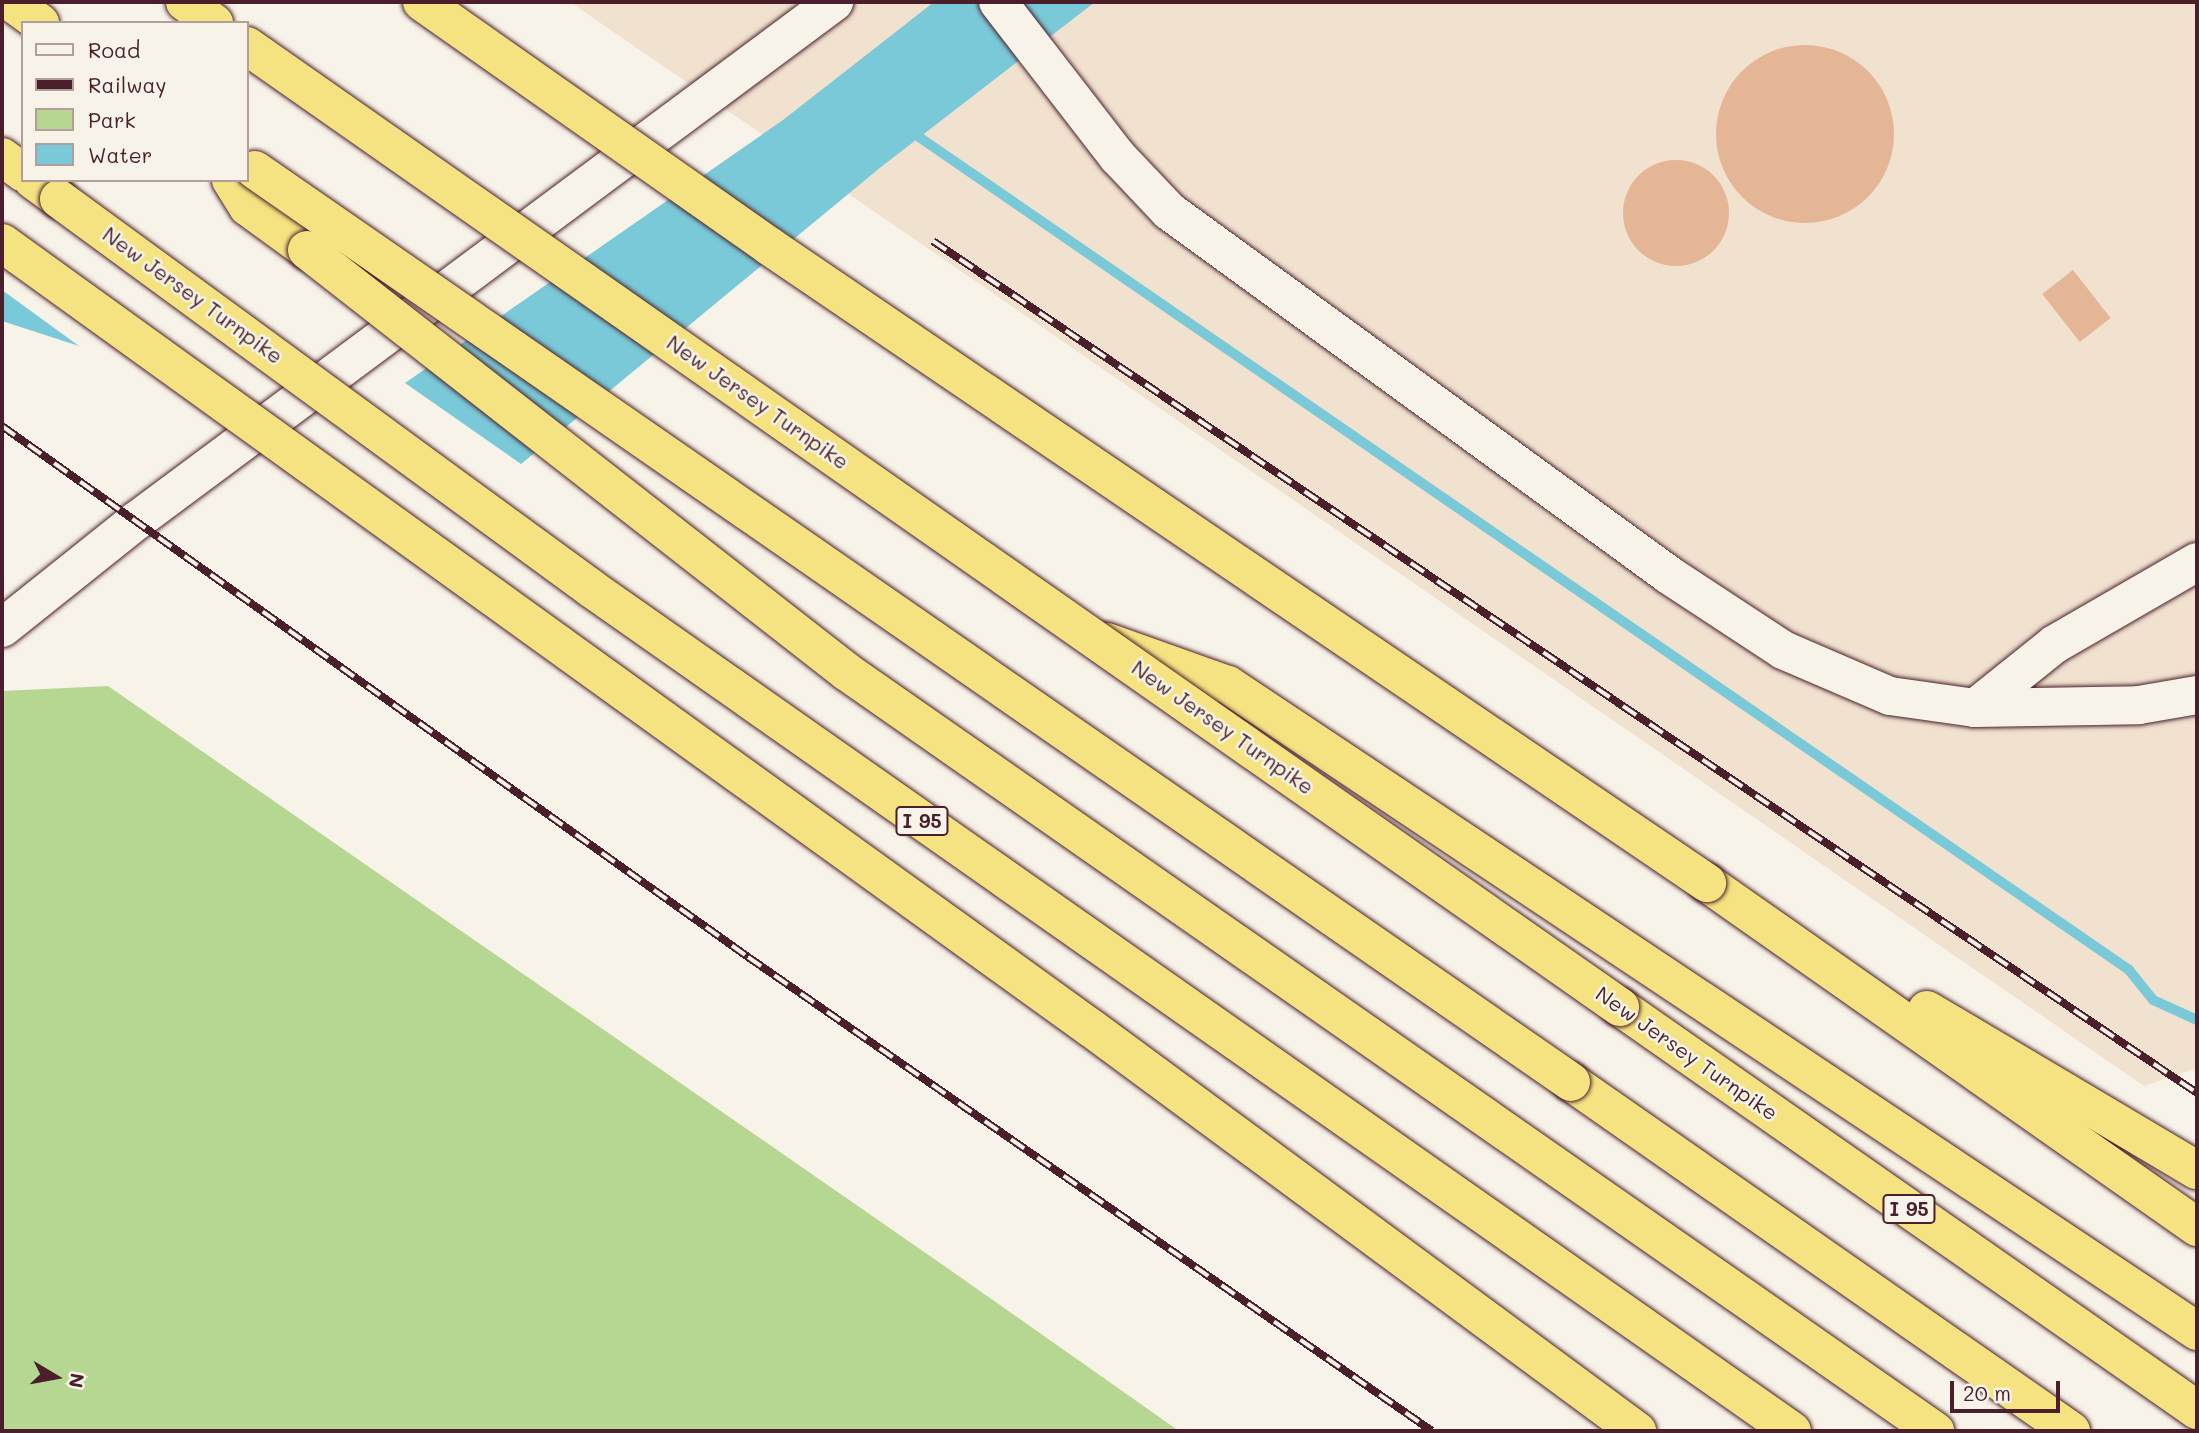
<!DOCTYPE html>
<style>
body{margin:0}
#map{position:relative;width:2199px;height:1433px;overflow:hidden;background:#f7f3e8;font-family:Mali,sans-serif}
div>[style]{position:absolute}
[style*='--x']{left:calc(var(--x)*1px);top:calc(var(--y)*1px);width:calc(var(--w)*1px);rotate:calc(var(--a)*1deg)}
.built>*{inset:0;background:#f1e1cf}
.green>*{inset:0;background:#b5d792}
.water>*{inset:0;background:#7ac9d8}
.stream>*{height:10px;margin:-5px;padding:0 5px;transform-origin:5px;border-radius:5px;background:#7ac9d8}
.building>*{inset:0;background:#e4b695;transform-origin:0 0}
.round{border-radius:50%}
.roads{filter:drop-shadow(0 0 2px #4a1f2b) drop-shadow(0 0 2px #4a1f2b)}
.minor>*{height:38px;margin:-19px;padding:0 19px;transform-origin:19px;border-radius:19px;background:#f7f3e8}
.highway>*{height:38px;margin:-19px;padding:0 19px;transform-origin:19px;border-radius:19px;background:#f5e382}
.rail>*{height:8px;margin-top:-4px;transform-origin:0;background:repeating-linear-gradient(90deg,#f7f3e8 0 16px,#4a1f2b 0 32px);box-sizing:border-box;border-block:2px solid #4a1f2b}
.bridges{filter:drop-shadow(0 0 2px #4a1f2b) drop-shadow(0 0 2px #4a1f2b)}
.highway-bridge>*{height:38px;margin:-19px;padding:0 19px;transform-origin:19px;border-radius:19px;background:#f5e382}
span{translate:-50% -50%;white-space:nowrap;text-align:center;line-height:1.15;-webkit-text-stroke:5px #f7f3e8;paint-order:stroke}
.shield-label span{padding:2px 5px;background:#f7f3e8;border:2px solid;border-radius:5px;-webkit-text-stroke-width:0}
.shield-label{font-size:19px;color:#4a1f2b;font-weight:700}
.street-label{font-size:21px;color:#4a1f2b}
.frame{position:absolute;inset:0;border:4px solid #4a1f2b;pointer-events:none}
.legend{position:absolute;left:21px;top:21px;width:228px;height:161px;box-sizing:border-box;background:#f7f3e8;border:2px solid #b29e9c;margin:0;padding:9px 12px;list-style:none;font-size:21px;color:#4a1f2b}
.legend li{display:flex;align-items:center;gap:14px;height:35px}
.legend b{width:35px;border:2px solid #b29e9c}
.north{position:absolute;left:21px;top:1342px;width:70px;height:70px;-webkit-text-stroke:5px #f7f3e8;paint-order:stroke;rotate:100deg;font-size:19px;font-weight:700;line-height:28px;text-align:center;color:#4a1f2b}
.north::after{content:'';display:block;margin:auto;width:24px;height:32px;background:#4a1f2b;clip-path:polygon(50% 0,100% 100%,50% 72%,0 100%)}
.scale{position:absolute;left:1950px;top:1381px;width:110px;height:32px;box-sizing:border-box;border:4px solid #4a1f2b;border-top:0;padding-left:9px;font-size:21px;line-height:24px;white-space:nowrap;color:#4a1f2b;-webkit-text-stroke:5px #f7f3e8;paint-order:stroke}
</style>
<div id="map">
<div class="built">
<i style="clip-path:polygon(570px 2px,2197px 2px,2197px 1068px,2144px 1086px)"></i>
</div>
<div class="green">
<i style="clip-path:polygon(108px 686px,953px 1272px,1179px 1431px,2px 1431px,2px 691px)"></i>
</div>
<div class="water">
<i style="clip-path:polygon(934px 2px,1095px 2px,881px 167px,521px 464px,405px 383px,783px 120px)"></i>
<i style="clip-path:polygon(2px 290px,79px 346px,2px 321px)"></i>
</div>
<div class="stream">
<i style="--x:919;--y:137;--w:1469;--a:34.54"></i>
<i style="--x:2129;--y:970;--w:38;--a:51"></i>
<i style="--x:2153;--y:1000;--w:48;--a:24.4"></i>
</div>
<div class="building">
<i class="round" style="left:1716px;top:45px;width:178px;height:178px"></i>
<i class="round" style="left:1623px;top:160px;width:106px;height:106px"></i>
<i style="left:2073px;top:270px;width:61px;height:39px;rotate:52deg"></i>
</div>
<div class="roads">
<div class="minor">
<i style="--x:998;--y:2;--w:196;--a:52.3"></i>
<i style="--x:1118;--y:157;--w:74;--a:46.6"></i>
<i style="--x:1169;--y:211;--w:618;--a:36.05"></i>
<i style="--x:1669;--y:575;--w:136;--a:33.3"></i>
<i style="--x:1783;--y:650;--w:116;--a:23.3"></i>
<i style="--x:1890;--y:696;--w:86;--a:8"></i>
<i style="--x:1975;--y:708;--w:164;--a:-1"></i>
<i style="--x:2139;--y:705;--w:59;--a:-9.8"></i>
<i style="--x:2;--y:628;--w:171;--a:-38.6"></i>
<i style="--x:136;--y:521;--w:870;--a:-36.63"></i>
<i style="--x:1975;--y:708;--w:102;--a:-38.7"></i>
<i style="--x:2055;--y:644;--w:164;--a:-30"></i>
</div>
<div class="highway">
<i style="--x:11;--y:2;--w:36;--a:36"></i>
<i style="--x:185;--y:2;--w:36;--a:36"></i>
<i style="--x:2;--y:157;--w:26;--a:36"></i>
<i style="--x:33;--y:180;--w:32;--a:36"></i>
<i style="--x:231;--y:180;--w:32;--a:58"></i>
<i style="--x:248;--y:207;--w:73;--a:36.1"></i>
<i style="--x:1107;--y:642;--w:128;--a:19.6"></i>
<i style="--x:1228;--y:685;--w:1165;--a:33.69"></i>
<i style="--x:1707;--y:883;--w:599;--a:35.07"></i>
<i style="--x:1620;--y:1007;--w:704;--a:34.93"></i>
<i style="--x:1927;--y:1010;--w:314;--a:30.7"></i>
<i style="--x:1571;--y:1082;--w:610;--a:34.92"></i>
</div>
</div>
<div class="rail">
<i style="--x:933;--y:241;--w:1524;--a:33.98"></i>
<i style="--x:2;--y:426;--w:916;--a:35.44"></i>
<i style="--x:748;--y:957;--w:832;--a:34.72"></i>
</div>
<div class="bridges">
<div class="highway-bridge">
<i style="--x:422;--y:2;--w:424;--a:35.1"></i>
<i style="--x:769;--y:246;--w:1134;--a:34.18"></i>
<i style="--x:247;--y:46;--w:1676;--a:34.99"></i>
<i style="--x:255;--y:170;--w:1601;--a:34.72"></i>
<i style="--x:59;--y:199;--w:660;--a:36.19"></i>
<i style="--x:592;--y:589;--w:1466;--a:35.06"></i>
<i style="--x:2;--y:243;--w:1342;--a:35.79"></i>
<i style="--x:1091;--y:1028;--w:679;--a:36.43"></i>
<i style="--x:307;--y:250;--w:685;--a:38.01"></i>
<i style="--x:847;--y:672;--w:1327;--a:34.9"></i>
</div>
</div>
<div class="shield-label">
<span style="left:922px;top:821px">I 95</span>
<span style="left:1909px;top:1209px">I 95</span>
</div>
<div class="street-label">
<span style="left:193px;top:295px;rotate:36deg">New Jersey Turnpike</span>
<span style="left:758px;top:402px;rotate:35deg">New Jersey Turnpike</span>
<span style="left:1223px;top:727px;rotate:35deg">New Jersey Turnpike</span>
<span style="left:1687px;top:1053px;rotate:35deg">New Jersey Turnpike</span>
</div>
<div class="frame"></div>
<ul class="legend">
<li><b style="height:9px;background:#f7f3e8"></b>Road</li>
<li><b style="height:9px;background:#4a1f2b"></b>Railway</li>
<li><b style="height:19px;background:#b5d792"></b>Park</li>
<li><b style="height:19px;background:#7ac9d8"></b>Water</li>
</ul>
<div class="north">N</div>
<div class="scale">20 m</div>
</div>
